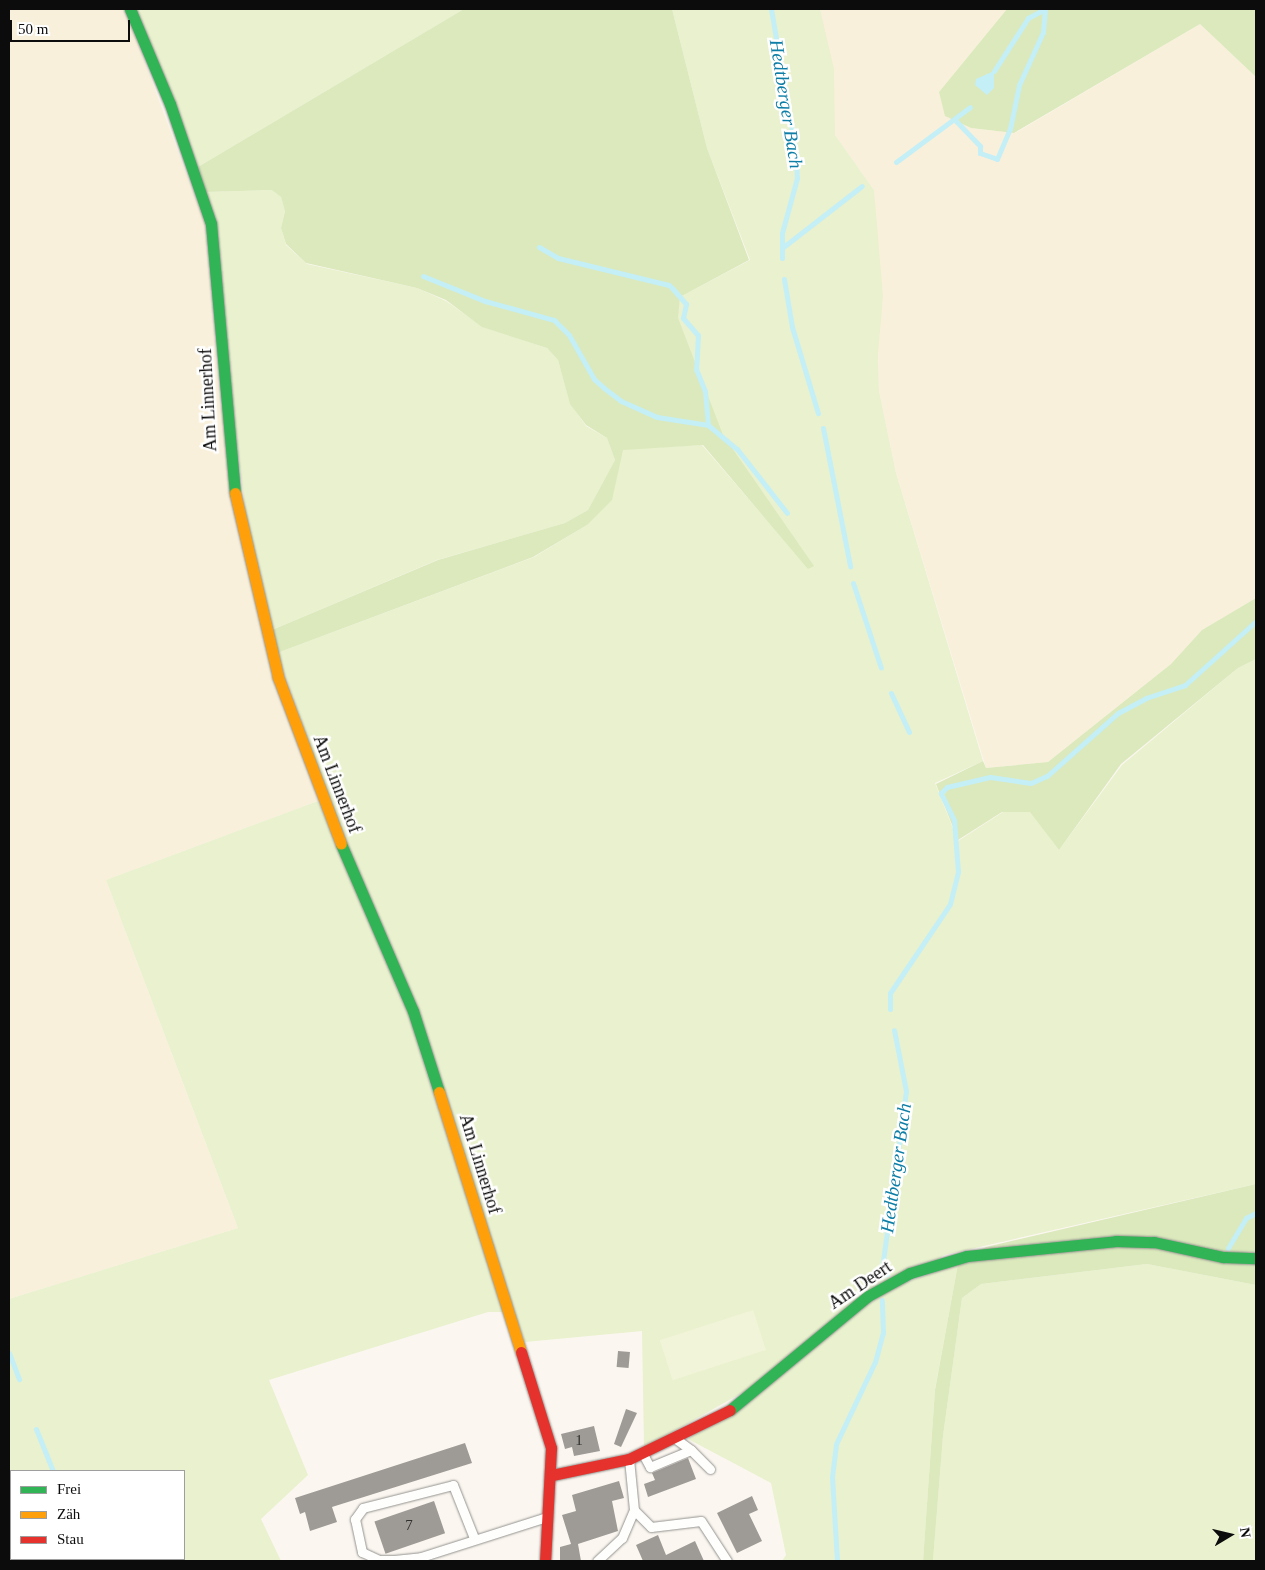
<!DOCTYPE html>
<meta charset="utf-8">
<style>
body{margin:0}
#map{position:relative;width:1265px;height:1570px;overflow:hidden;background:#fbf7f0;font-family:"Times New Roman",serif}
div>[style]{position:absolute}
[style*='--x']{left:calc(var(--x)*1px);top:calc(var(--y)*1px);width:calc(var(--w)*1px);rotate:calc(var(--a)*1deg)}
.farmland>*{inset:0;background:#f9f0db}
.green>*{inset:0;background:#e9f1ce}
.forest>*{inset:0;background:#dbe9bc}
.pitch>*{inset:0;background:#f2f4d9;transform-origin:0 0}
.water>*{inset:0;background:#c4eff7}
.stream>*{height:5px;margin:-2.5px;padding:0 2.5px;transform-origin:2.5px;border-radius:2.5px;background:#c4eff7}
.building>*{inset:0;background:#9e9a96;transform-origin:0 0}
.roads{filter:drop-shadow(0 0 1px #94928f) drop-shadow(0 0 1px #94928f)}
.lane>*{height:9px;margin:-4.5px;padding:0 4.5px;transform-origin:4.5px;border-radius:4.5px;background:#fefefd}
.fast>*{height:11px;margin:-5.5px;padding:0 5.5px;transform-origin:5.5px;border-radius:5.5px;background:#30b455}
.slow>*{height:11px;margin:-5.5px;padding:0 5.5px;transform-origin:5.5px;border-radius:5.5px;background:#ff9f0a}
.jam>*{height:11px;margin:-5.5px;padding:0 5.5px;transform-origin:5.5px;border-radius:5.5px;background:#e5322d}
span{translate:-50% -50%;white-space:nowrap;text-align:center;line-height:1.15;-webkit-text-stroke:5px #fff;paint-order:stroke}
.number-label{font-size:15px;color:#30302e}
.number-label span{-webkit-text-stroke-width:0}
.street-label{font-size:18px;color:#0c0c0c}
.water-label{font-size:19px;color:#0e7ea6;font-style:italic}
.frame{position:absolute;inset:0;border:10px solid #0c0c0c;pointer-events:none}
.legend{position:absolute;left:10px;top:1470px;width:175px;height:90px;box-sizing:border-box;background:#fff;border:1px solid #9e9e9e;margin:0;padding:6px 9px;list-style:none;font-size:15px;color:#0c0c0c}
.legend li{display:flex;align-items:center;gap:10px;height:25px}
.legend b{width:25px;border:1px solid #9e9e9e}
.north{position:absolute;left:1205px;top:1510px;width:50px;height:50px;-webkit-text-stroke:4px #fff;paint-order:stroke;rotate:81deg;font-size:14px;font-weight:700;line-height:20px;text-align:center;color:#0c0c0c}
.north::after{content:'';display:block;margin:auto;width:18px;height:22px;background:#0c0c0c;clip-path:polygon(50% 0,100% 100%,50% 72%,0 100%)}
.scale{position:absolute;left:10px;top:20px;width:120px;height:22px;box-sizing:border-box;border:2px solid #0c0c0c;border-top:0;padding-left:6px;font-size:15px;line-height:18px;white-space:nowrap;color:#0c0c0c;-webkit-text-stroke:4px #fff;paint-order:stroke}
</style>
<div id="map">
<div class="farmland">
<i style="clip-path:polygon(9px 9px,125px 9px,205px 224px,220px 402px,318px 801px,106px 880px,238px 1228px,9px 1299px)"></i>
<i style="clip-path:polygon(820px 9px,1007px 9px,939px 92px,946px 116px,971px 128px,1015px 133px,1200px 24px,1256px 77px,1256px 598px,1202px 630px,1171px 664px,1048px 762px,986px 768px,896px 473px,879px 391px,874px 190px,835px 135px)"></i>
</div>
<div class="green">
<i style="clip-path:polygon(136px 9px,464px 9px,198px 167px)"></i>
<i style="clip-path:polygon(672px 9px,820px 9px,834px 69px,835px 135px,874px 190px,883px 296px,878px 354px,879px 391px,896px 473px,983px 761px,935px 783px,958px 841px,1003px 812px,1030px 811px,1059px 850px,1122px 765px,1238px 668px,1256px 659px,1256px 1184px,944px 1255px,765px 1380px,644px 1448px,642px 1331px,525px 1342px,277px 653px,534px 557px,587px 525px,623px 449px,702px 445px,808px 568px,712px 430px,677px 319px,680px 297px,750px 260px,707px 148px)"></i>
<i style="clip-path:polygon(273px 190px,281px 197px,285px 210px,281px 228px,286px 245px,307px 264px,417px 288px,446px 301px,483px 327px,547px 348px,558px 360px,570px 403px,586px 426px,607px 438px,615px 460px,588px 510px,565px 523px,437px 560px,272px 630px,251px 557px,206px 192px)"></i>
<i style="clip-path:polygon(evenodd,318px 801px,408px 1015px,503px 1312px,488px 1312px,269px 1380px,308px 1475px,261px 1519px,281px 1561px,9px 1561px,9px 1299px,238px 1228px,106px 880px,318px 801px,11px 1471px,184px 1471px,184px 1559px,11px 1559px,11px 1471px)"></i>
<i style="clip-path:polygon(958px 1264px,935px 1389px,923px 1561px,782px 1561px,786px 1555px,771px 1483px,688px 1439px,885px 1290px)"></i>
<i style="clip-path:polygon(1147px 1264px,1256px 1285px,1256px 1561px,933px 1561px,943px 1436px,962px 1298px,981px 1284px)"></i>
</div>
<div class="forest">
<i style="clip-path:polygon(464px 9px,672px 9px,707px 148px,749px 260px,680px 297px,678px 318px,723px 435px,814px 566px,808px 569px,703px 445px,623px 450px,612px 500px,587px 525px,533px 557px,277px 653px,272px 630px,438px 560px,565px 523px,588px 510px,615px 460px,607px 438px,586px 425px,570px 404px,558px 360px,547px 348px,482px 327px,446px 300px,417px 288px,306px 263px,286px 244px,281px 228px,285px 211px,281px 197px,272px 190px,206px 192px,198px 167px)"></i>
<i style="clip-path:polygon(1007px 9px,1256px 9px,1256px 77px,1200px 24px,1014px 133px,971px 128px,945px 116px,939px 92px)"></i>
<i style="clip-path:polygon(1256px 598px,1256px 659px,1238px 668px,1121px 764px,1059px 850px,1030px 812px,1002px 812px,958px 840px,936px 784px,983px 761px,986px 768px,1048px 762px,1171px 664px,1202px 630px)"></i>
<i style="clip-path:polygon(1256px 1184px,1256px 1285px,1147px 1264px,981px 1284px,962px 1298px,943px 1436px,933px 1561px,923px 1561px,935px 1390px,958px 1264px,986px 1247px)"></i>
</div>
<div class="pitch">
<i style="left:753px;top:1310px;width:42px;height:98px;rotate:72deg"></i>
</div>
<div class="water">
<i style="clip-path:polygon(994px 71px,994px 88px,987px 95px,975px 85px,976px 79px)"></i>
</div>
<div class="stream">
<i style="--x:771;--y:9;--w:146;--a:80.2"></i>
<i style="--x:796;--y:153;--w:25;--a:88"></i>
<i style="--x:797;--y:178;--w:57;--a:105.3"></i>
<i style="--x:782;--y:233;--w:25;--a:90"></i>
<i style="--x:994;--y:71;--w:63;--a:-57.3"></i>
<i style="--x:1028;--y:18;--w:19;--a:-28"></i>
<i style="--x:956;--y:121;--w:35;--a:46"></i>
<i style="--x:980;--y:146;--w:7;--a:90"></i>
<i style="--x:980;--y:153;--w:18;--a:19"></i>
<i style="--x:997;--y:159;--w:33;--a:-67"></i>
<i style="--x:1010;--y:129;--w:45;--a:-78.4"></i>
<i style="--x:1019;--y:85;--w:58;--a:-65.6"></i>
<i style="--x:1043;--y:32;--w:22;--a:-85"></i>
<i style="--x:896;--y:162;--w:92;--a:-36.6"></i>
<i style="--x:539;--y:247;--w:22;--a:30"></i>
<i style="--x:558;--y:258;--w:114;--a:13.7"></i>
<i style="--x:669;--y:285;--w:6;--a:45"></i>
<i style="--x:673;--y:289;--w:20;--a:49"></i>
<i style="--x:686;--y:304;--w:14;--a:102"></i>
<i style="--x:683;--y:318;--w:23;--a:49"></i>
<i style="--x:698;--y:335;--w:34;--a:93"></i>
<i style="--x:696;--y:369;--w:24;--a:68"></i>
<i style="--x:705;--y:391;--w:34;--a:85"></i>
<i style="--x:782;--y:248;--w:101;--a:-37.8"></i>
<i style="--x:423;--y:276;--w:67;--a:22"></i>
<i style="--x:485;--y:301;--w:72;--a:15.4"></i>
<i style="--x:554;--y:320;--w:21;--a:45"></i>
<i style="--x:569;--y:335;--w:51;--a:60.4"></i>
<i style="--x:594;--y:379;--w:13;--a:42"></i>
<i style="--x:604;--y:388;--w:21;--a:37"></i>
<i style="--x:621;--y:401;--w:39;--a:24"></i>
<i style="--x:657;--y:417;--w:52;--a:8.9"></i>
<i style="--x:708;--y:425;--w:38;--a:40"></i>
<i style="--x:737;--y:449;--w:81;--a:52"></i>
<i style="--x:784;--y:279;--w:49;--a:80.5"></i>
<i style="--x:792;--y:327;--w:90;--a:73.2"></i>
<i style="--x:823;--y:428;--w:141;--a:78.9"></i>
<i style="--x:853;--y:583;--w:89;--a:71.8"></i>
<i style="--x:891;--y:693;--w:43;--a:65.2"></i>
<i style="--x:890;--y:1009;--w:16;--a:-90"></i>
<i style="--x:890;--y:993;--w:107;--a:-56"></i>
<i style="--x:950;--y:904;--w:33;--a:-76"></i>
<i style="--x:958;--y:872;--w:52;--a:-94.4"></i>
<i style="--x:954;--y:820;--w:30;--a:-116"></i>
<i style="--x:941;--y:793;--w:8;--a:-45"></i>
<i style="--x:947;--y:787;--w:44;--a:-13.1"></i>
<i style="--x:990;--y:777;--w:41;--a:8.3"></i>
<i style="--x:1031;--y:783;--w:17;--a:-24"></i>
<i style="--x:1047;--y:776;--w:95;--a:-41.6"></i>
<i style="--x:1118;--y:713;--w:32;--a:-28"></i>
<i style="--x:1146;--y:698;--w:41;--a:-18.4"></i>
<i style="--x:1185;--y:685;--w:96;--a:-42"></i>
<i style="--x:1228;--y:1248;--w:35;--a:-59"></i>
<i style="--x:1246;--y:1218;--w:11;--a:-27"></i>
<i style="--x:887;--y:1274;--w:6;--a:162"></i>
<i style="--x:881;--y:1276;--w:187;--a:-82.3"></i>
<i style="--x:906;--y:1091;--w:62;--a:-101.1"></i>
<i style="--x:9;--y:1353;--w:28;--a:69"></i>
<i style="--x:36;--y:1429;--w:45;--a:68"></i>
<i style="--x:100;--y:1559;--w:2;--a:63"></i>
<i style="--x:837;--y:1561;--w:84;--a:-93.4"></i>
<i style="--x:832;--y:1477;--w:33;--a:-83"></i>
<i style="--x:836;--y:1444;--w:91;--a:-64.6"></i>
<i style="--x:875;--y:1362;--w:30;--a:-75"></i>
<i style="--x:883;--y:1333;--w:33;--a:-92"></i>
</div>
<div class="building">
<i style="left:618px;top:1351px;width:12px;height:16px;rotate:5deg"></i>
<i style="clip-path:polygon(626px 1409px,637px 1413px,621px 1447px,614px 1444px)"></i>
<i style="clip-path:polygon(594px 1426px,600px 1451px,574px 1456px,572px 1447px,565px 1449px,561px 1434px)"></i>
<i style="clip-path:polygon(465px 1443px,472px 1463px,332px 1507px,337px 1522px,310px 1531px,305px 1512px,300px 1514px,295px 1498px)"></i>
<i style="clip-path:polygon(688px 1458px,696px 1479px,648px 1497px,644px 1484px,655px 1480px,652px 1473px)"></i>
<i style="clip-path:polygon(619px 1481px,624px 1498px,612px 1501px,618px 1531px,578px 1544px,581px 1561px,560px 1561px,560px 1547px,571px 1544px,562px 1515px,576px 1511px,572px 1495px)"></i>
<i style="clip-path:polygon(752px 1496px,758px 1510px,749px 1514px,762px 1541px,737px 1553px,717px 1513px)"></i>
<i style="left:434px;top:1501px;width:34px;height:63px;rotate:71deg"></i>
<i style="clip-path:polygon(658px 1535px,666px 1555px,695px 1541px,704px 1561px,643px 1561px,636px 1545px)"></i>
</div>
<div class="roads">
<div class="lane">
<i style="--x:691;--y:1450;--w:27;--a:45"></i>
<i style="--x:643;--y:1454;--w:15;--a:62"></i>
<i style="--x:650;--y:1467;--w:44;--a:-22.5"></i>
<i style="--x:691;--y:1450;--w:17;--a:-144"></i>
<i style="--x:629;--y:1459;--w:51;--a:84.4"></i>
<i style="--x:634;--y:1510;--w:24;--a:45"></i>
<i style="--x:651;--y:1527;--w:50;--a:-6.8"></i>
<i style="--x:701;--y:1521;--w:48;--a:57"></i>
<i style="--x:474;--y:1538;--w:57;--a:-111.6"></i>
<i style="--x:453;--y:1485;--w:93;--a:165.7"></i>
<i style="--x:363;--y:1508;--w:14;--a:126"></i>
<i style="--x:355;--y:1519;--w:34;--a:78"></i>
<i style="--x:362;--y:1552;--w:19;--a:25"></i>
<i style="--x:379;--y:1560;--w:15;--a:0"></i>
<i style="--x:394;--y:1560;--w:27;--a:-6"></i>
<i style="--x:421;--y:1557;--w:131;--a:-17.7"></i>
<i style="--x:597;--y:1561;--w:34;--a:-43"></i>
<i style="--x:622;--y:1538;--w:30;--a:-67"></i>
</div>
<div class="fast">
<i style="--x:130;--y:9;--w:103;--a:67.2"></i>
<i style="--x:170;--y:104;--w:127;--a:71.1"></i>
<i style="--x:211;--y:224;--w:270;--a:84.9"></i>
<i style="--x:341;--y:844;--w:182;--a:66.7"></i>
<i style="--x:413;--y:1011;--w:85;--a:72.2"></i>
<i style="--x:730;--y:1410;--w:179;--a:-39.6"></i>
<i style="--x:868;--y:1296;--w:48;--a:-28.7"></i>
<i style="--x:910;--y:1273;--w:59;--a:-16.6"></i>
<i style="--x:967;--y:1256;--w:150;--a:-5.7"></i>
<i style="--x:1116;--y:1241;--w:38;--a:2"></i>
<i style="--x:1154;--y:1242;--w:71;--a:12.3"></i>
<i style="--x:1223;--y:1257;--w:33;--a:2"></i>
</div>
<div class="slow">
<i style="--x:235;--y:493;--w:189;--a:76.8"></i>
<i style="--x:278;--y:677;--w:178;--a:69.3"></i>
<i style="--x:439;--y:1092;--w:273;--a:72.5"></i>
</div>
<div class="jam">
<i style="--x:521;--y:1352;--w:101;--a:72.6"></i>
<i style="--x:551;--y:1448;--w:113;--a:93"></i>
<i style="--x:552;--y:1475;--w:79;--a:-11.7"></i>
<i style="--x:629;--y:1459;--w:112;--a:-25.9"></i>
</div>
</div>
<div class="number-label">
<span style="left:579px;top:1441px">1</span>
<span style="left:409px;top:1526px">7</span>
</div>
<div class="street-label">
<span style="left:208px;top:400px;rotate:-93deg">Am Linnerhof</span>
<span style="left:337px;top:784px;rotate:69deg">Am Linnerhof</span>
<span style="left:480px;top:1164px;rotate:73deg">Am Linnerhof</span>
<span style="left:860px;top:1285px;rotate:-34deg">Am Deert</span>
</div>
<div class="water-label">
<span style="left:786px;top:104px;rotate:81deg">Hedtberger Bach</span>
<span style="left:896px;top:1168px;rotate:-82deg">Hedtberger Bach</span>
</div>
<div class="frame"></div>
<ul class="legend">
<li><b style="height:6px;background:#30b455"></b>Frei</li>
<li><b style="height:6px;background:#ff9f0a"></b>Zäh</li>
<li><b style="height:6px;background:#e5322d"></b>Stau</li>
</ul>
<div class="north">N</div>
<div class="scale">50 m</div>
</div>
